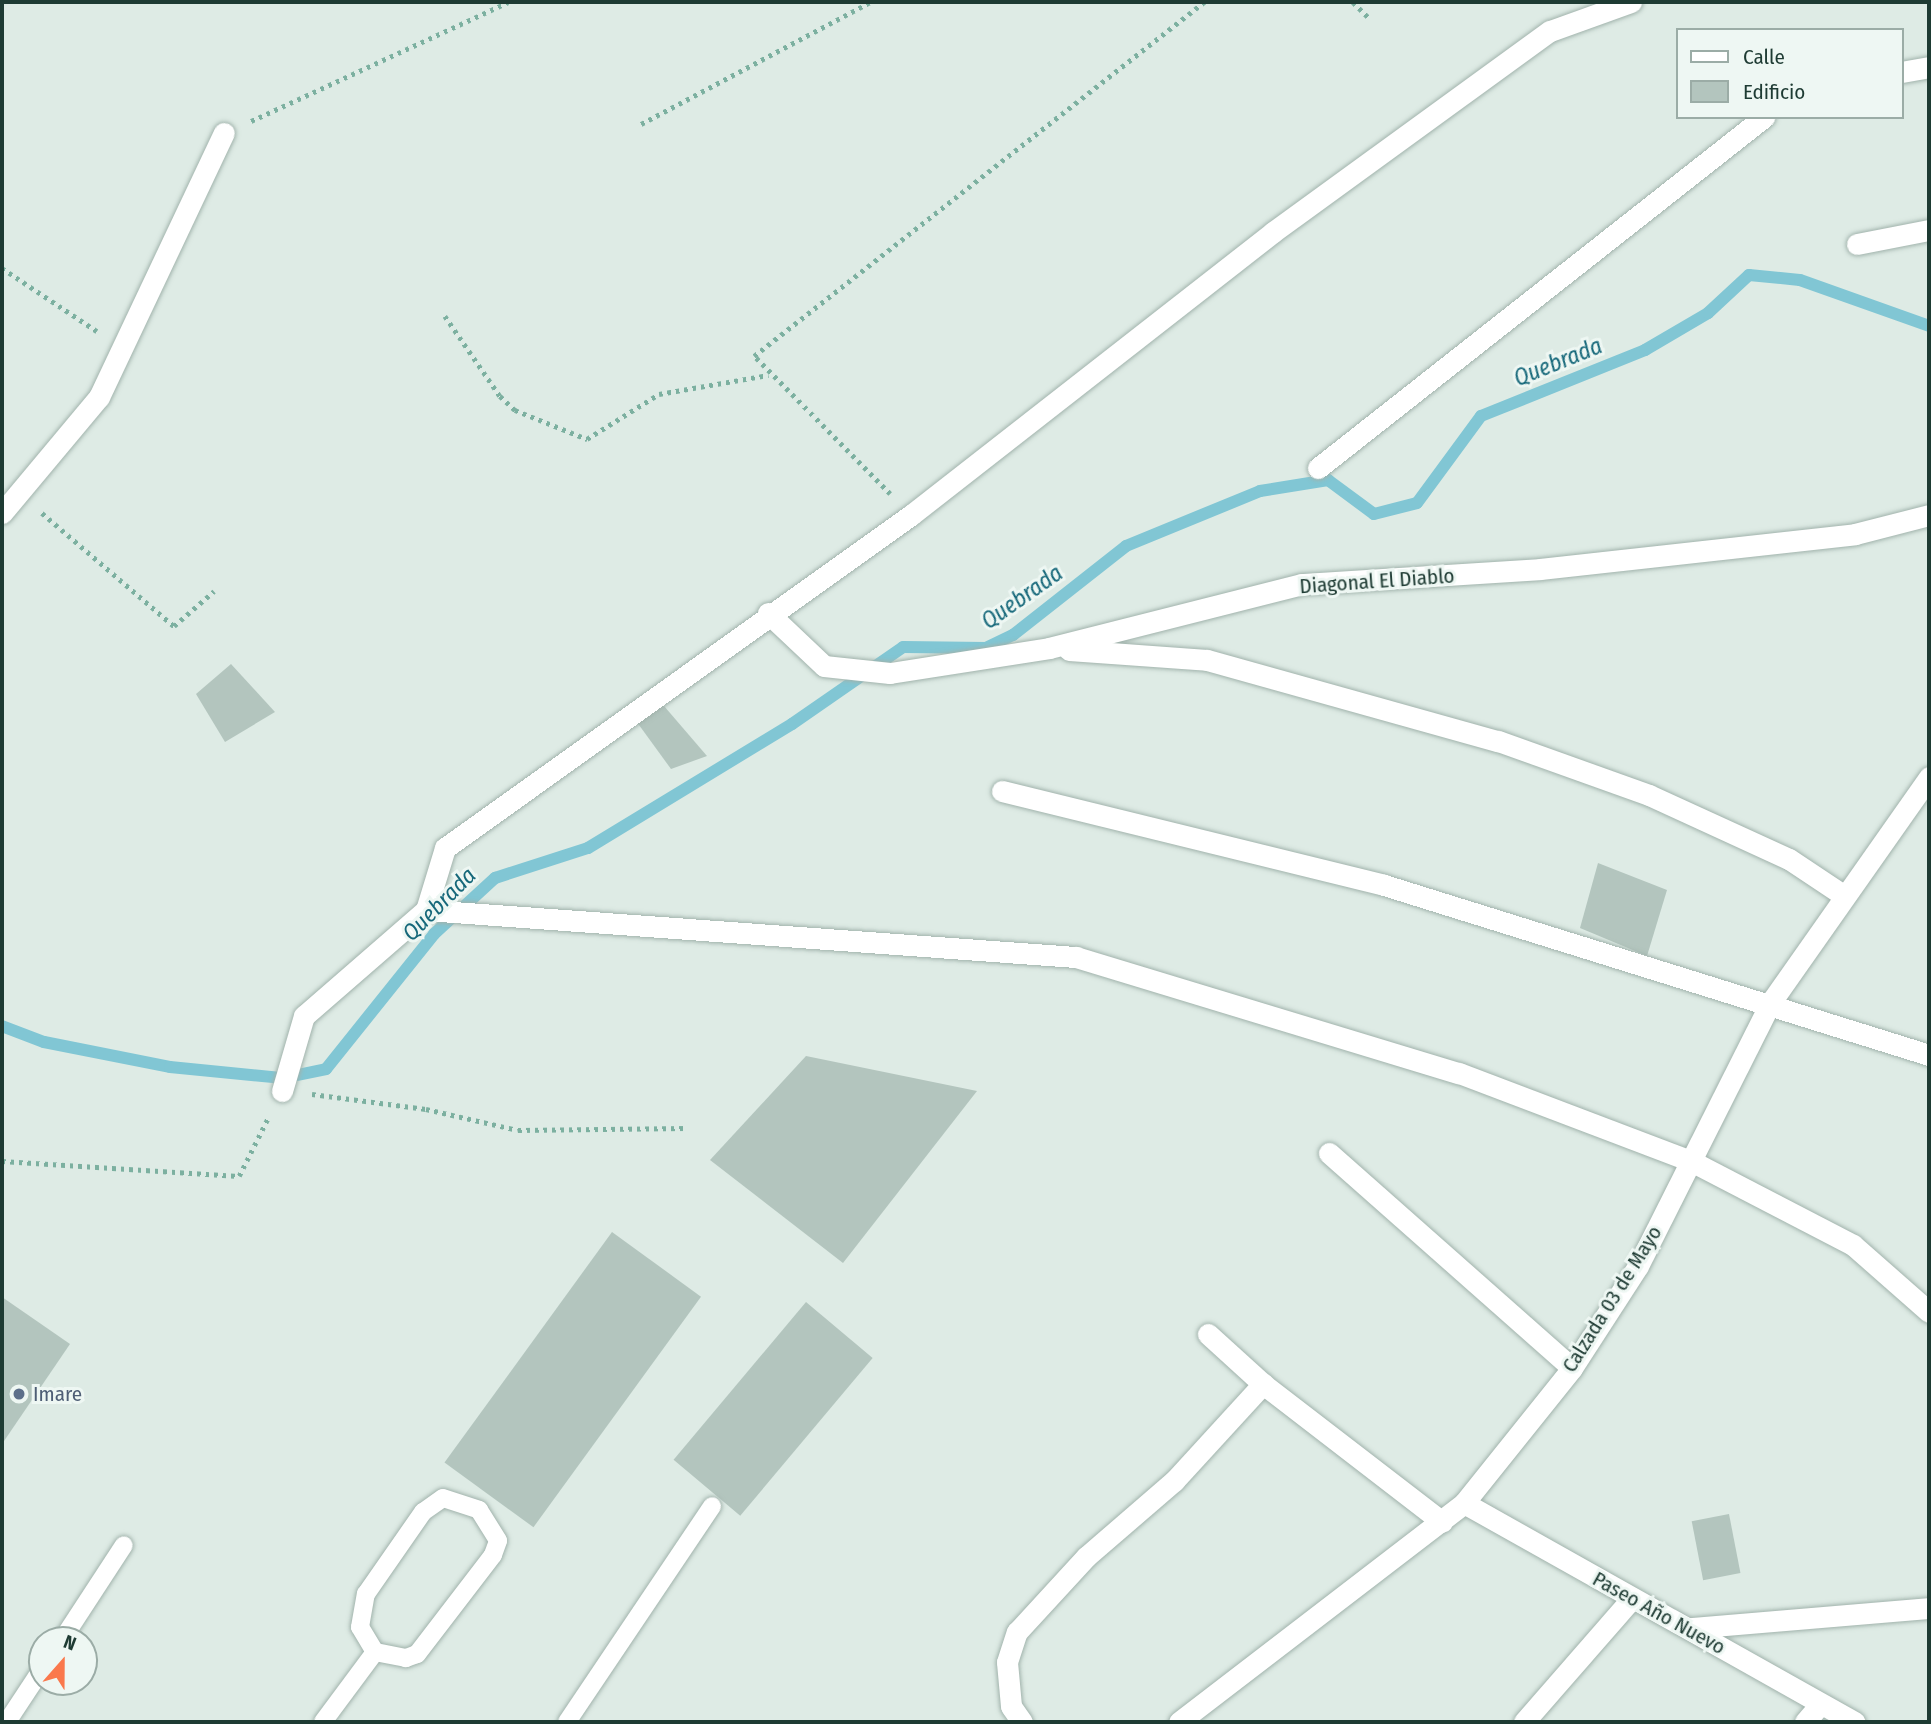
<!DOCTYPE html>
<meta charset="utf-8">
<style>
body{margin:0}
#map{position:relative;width:1931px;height:1724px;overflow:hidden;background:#deebe5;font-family:"Fira Sans Condensed",sans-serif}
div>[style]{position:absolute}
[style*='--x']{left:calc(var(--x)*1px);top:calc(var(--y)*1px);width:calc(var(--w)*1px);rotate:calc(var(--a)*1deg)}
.stream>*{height:12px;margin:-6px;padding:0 6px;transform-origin:6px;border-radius:6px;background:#81c6d4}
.building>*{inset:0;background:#b3c5be;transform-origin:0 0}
.path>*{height:4.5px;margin-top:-2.25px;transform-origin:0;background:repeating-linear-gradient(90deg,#7cb0a0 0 3.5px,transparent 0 8.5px)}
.roads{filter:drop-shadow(0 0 2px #a1b3ac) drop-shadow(0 0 2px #a1b3ac)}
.service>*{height:18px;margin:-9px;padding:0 9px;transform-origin:9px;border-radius:9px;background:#fff}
.minor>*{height:21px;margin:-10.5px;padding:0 10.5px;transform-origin:10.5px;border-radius:10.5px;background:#fff}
.tertiary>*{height:21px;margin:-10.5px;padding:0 10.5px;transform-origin:10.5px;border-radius:10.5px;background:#fff}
.dots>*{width:19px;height:19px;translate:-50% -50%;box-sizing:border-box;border:4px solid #eef7f3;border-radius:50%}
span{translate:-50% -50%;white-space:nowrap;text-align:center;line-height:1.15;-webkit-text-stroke:6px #eef7f3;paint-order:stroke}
.street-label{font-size:21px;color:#1e3b33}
.service-label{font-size:21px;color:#4e5e75}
.left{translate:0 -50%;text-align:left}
.water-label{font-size:23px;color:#16687a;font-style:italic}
.frame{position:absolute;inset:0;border:4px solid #1e3b33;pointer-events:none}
.legend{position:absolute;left:1676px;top:28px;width:228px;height:91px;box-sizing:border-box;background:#eef7f3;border:2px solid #9baca6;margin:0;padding:9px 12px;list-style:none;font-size:21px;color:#1e3b33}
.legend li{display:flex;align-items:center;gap:14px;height:35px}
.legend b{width:35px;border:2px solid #9baca6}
.north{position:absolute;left:28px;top:1626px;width:70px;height:70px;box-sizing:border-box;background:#eef7f3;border:2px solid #9baca6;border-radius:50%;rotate:21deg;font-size:19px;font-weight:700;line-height:28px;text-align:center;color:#1e3b33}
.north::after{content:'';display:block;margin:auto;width:24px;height:32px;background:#fa784c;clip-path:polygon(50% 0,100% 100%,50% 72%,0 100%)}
</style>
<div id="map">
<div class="stream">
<i style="--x:2;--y:1026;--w:45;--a:20.9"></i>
<i style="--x:44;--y:1042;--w:128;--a:11.2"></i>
<i style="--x:170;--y:1067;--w:114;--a:5.6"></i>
<i style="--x:283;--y:1078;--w:44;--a:-11.8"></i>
<i style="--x:326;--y:1069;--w:173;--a:-51.3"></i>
<i style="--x:434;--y:934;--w:83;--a:-42.6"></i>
<i style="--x:495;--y:878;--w:98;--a:-17.9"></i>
<i style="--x:588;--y:848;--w:239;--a:-31.3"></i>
<i style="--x:792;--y:724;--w:135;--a:-34.7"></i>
<i style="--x:903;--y:647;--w:83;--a:0.7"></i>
<i style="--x:986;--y:648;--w:30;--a:-26"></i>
<i style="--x:1013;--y:635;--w:144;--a:-38.2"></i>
<i style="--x:1126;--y:546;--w:145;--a:-22.3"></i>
<i style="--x:1260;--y:491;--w:69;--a:-9.2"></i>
<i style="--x:1328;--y:480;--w:57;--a:36.5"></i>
<i style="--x:1374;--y:514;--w:44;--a:-14.3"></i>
<i style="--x:1417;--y:503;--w:108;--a:-53.7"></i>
<i style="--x:1481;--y:416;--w:177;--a:-21.9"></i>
<i style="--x:1645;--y:350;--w:73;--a:-30.4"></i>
<i style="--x:1708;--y:313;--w:56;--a:-42.8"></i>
<i style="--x:1749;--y:275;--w:51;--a:5.6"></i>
<i style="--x:1800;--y:280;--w:137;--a:19.6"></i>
</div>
<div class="building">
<i style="clip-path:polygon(231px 664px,275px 712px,225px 742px,196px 694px)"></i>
<i style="clip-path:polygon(658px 699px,707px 756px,671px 769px,631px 714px)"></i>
<i style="clip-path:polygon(1598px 863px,1667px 890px,1647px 956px,1580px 928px)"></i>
<i style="clip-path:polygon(806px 1056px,977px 1091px,843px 1263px,710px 1160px)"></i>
<i style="left:612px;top:1232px;width:110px;height:285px;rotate:36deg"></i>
<i style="clip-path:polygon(2px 1297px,70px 1344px,2px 1444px)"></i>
<i style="left:806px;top:1302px;width:87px;height:206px;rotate:40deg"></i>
<i style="left:1729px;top:1514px;width:60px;height:38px;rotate:79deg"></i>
</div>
<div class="path">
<i style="--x:1353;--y:2;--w:25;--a:45"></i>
<i style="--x:251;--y:121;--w:283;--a:-24.8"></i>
<i style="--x:641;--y:124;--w:259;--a:-28"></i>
<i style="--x:2;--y:268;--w:114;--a:33.6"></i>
<i style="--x:445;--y:316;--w:97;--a:55.5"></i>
<i style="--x:500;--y:396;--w:21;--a:43"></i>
<i style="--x:515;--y:410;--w:78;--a:21.9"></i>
<i style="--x:587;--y:439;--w:85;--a:-32"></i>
<i style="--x:659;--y:394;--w:111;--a:-9.9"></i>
<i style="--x:890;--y:494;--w:194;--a:-134.6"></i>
<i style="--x:754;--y:356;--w:573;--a:-38.19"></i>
<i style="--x:42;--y:513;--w:174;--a:40.6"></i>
<i style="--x:174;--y:626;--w:53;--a:-41.2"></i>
<i style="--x:312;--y:1094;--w:115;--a:7.5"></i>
<i style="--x:426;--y:1109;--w:94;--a:12.9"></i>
<i style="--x:518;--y:1130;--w:170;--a:-0.7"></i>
<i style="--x:2;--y:1161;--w:237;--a:3.6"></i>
<i style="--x:239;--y:1176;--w:65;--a:-63.4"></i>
</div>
<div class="roads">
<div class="service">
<i style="--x:443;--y:1498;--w:38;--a:18"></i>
<i style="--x:479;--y:1510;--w:36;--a:58"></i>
<i style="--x:498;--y:1541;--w:15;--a:110"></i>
<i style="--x:493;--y:1555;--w:125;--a:127.5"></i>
<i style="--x:417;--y:1654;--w:12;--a:160"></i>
<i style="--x:406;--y:1658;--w:32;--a:-169"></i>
<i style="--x:375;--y:1652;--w:29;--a:-121"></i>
<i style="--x:360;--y:1627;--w:34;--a:-80"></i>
<i style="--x:366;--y:1594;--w:100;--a:-55.2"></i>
<i style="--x:423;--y:1512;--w:24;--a:-35"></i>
<i style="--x:62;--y:1640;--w:113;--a:-56.9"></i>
<i style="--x:7;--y:1722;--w:64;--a:-56.6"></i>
<i style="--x:323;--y:1722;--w:87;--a:-53.4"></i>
<i style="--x:567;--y:1722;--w:260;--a:-56.1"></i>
</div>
<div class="minor">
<i style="--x:1901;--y:72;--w:28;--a:-10"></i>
<i style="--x:1857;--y:244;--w:73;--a:-11"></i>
<i style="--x:1318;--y:468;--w:568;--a:-38.2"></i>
<i style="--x:2;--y:513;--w:151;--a:-50.1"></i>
<i style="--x:99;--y:397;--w:292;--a:-64.7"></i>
<i style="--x:768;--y:613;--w:77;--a:43.4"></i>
<i style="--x:824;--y:666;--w:66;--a:6.1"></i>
<i style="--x:890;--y:673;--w:161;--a:-8.9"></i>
<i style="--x:1049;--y:648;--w:261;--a:-14.2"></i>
<i style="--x:1302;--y:584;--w:238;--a:-3.6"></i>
<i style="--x:1540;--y:569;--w:317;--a:-6.3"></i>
<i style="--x:1855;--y:534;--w:76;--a:-14.4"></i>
<i style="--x:1069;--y:650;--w:138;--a:4.1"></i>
<i style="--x:1207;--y:660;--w:302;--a:15.6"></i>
<i style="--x:1498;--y:741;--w:160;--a:19.7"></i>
<i style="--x:1649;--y:795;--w:154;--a:24.6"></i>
<i style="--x:1789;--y:859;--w:65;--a:33.7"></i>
<i style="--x:1002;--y:791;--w:393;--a:13.8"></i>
<i style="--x:1384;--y:885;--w:571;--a:17.32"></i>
<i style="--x:426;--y:910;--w:652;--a:4.14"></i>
<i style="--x:1076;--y:957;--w:400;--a:16.9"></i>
<i style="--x:1459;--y:1073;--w:248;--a:20.8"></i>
<i style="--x:1691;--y:1161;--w:182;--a:27.4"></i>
<i style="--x:1853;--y:1245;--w:101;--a:41.4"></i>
<i style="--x:282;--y:1091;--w:78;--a:-73.7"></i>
<i style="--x:304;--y:1016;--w:162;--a:-41"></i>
<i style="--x:426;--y:910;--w:65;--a:-73"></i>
<i style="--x:445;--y:848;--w:573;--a:-35.55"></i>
<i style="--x:911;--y:515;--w:459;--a:-38"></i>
<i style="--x:1273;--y:232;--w:342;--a:-36"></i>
<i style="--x:1550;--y:31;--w:86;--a:-19.7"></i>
<i style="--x:1329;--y:1153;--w:324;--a:41.5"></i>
<i style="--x:1208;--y:1334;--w:74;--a:42.3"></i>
<i style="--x:1263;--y:1384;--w:226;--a:37.6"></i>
<i style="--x:1464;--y:1503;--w:173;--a:-51.3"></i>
<i style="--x:1572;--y:1368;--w:121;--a:-57.1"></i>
<i style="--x:1638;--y:1266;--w:296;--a:-63.3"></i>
<i style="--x:1771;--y:1002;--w:275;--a:-54.9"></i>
<i style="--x:1691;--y:1628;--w:239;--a:-4.8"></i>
<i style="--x:1022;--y:1722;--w:19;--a:-125"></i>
<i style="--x:1011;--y:1706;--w:44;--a:-95.2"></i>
<i style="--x:1007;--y:1662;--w:32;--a:-72"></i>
<i style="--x:1017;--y:1632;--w:103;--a:-47.4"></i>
<i style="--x:1087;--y:1556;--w:115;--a:-40.8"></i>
<i style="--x:1174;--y:1481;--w:132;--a:-47.5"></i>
<i style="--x:1524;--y:1722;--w:164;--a:-48.9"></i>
<i style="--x:1805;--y:1722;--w:21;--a:-49"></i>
</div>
<div class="tertiary">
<i style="--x:1179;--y:1722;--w:359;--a:-37.5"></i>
<i style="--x:1464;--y:1503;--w:448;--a:29.3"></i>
</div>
</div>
<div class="dots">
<i style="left:19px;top:1394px;background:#5c6f8a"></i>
</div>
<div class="street-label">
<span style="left:1377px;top:581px;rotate:-4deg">Diagonal El Diablo</span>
<span style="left:1612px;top:1299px;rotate:-58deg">Calzada 03 de Mayo</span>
<span style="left:1659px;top:1613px;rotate:29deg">Paseo Año Nuevo</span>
</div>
<div class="service-label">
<span class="left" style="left:33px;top:1394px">Imare</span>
</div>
<div class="water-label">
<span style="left:1558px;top:362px;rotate:-22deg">Quebrada</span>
<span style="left:1022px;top:597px;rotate:-35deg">Quebrada</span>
<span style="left:439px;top:904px;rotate:-45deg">Quebrada</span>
</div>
<div class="frame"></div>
<ul class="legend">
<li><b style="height:9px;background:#fff"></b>Calle</li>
<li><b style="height:19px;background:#b3c5be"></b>Edificio</li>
</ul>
<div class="north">N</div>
</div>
